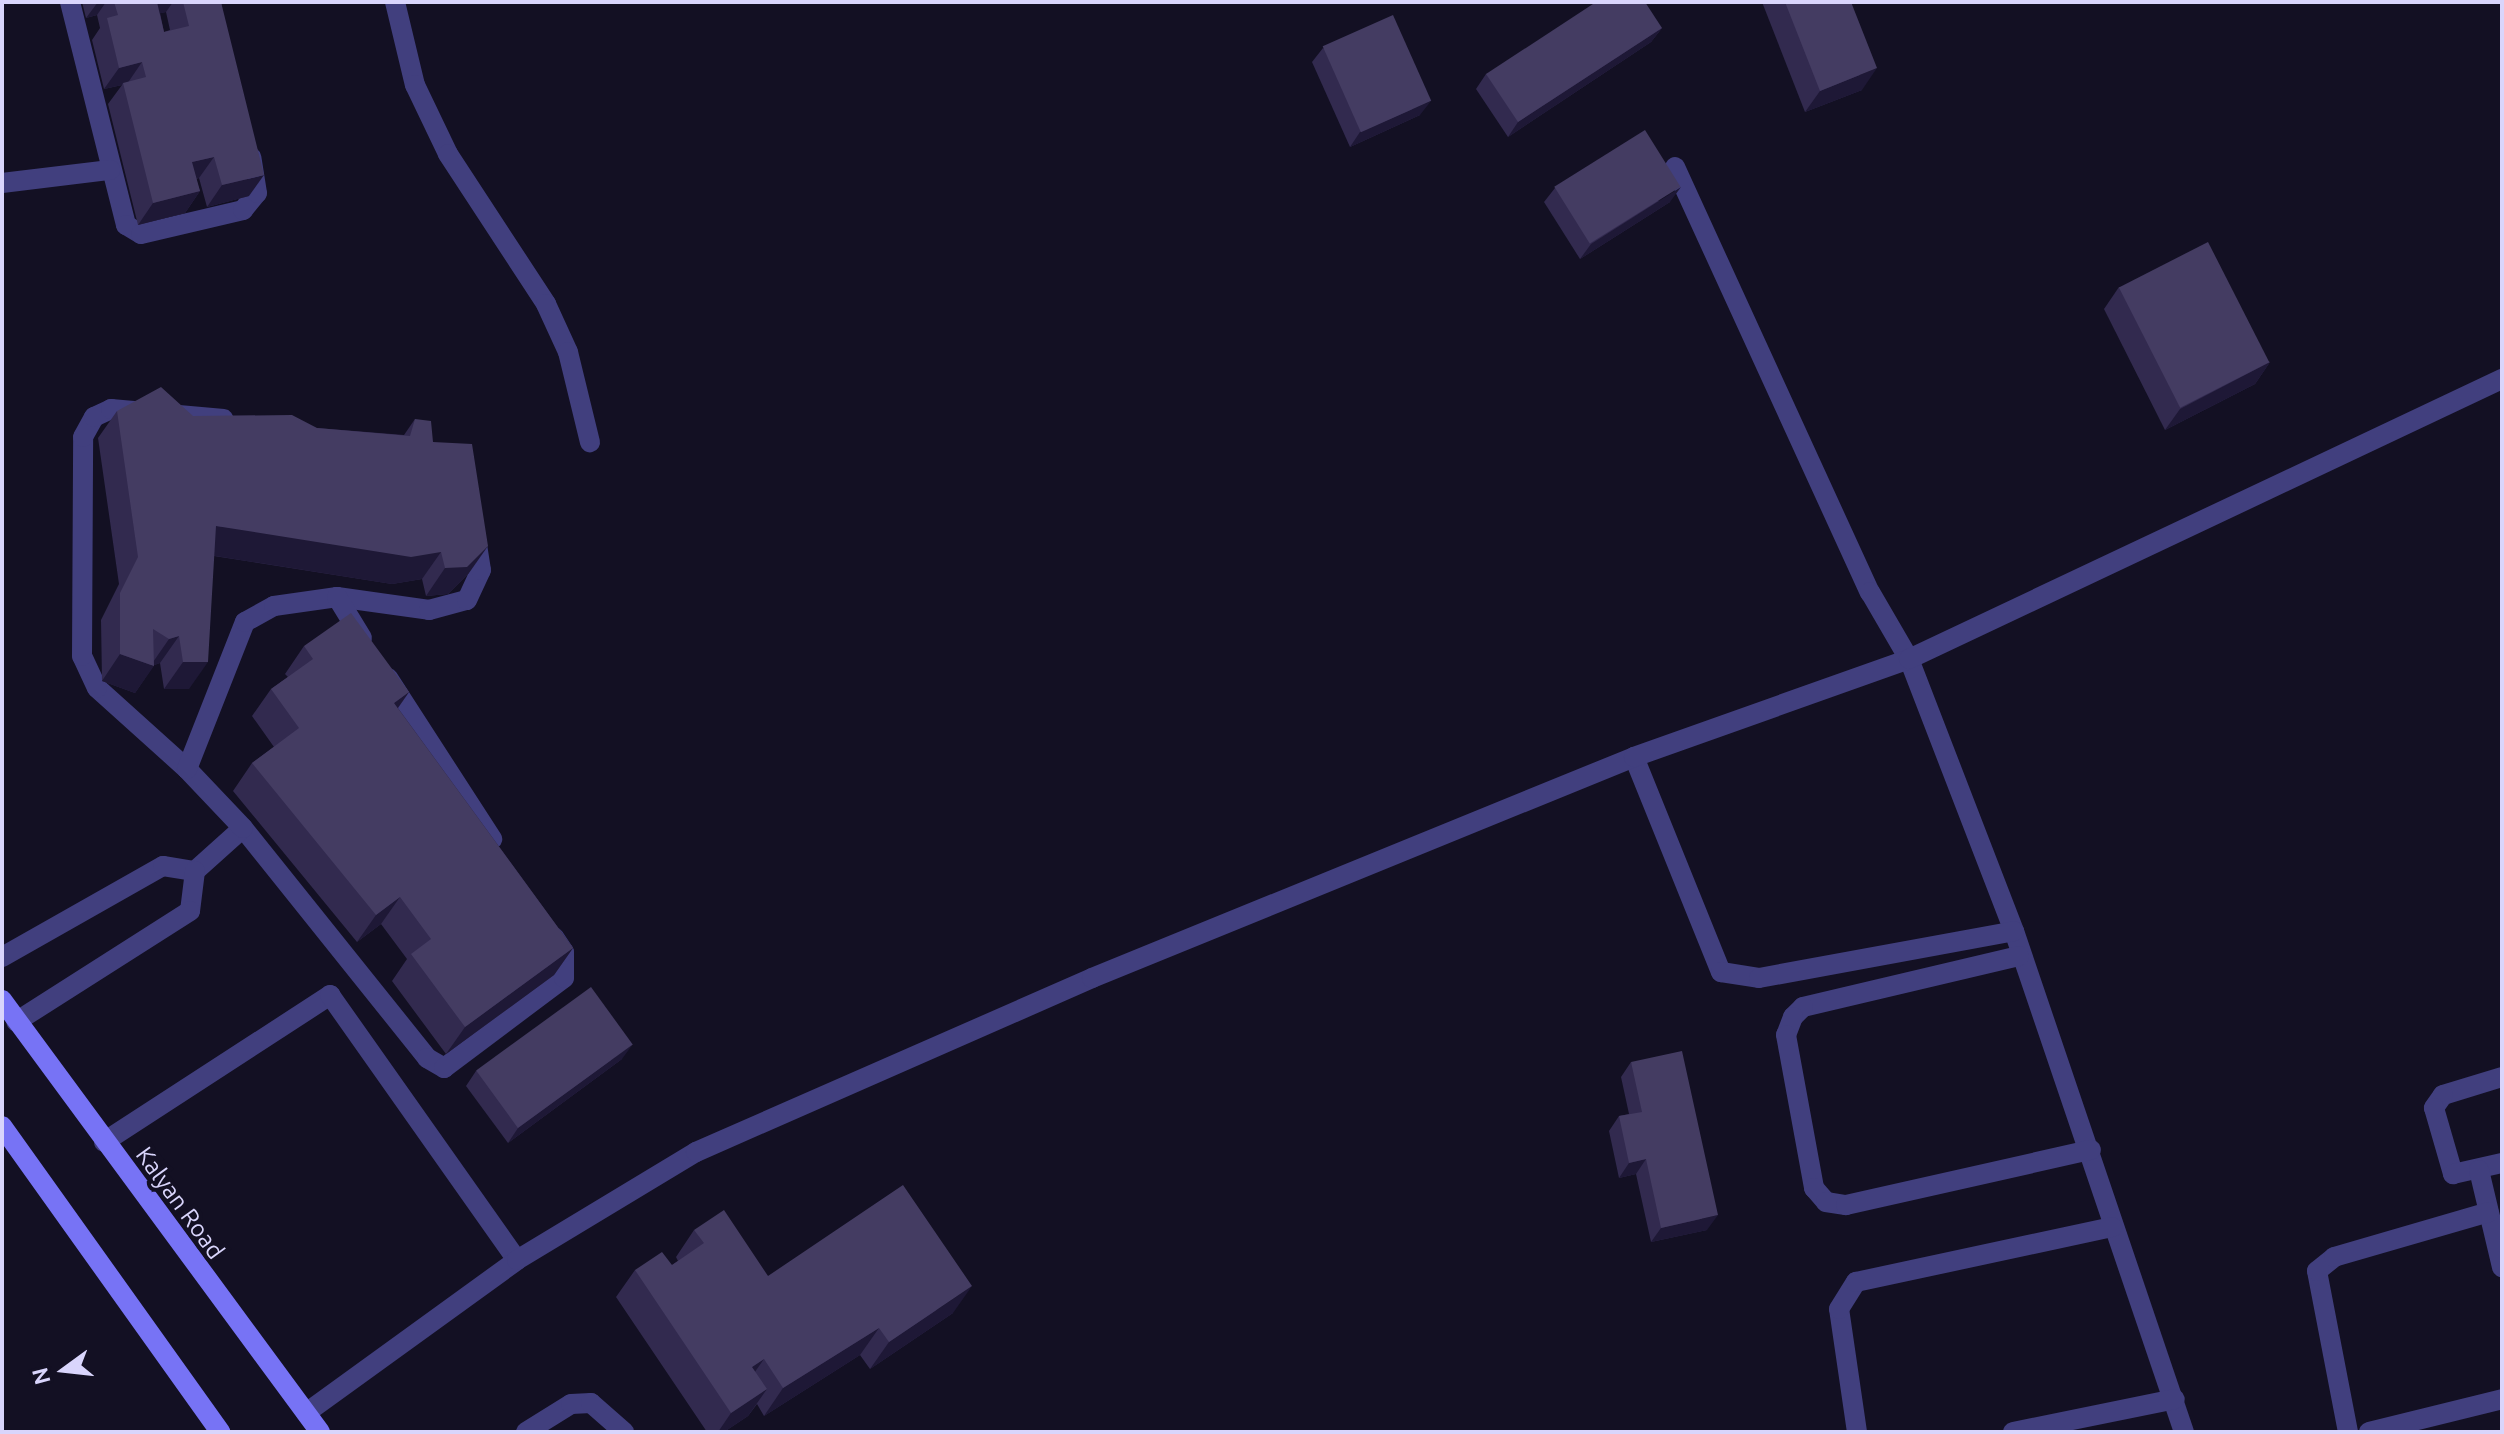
<!DOCTYPE html>
<style>
body{margin:0}
#map{position:relative;width:2504px;height:1434px;overflow:hidden;background:#131023;font-family:Ubuntu,sans-serif}
div>[style]{position:absolute}
[style*='--x']{left:calc(var(--x)*1px);top:calc(var(--y)*1px);width:calc(var(--w)*1px);rotate:calc(var(--a)*1deg)}
.minor>*{height:20px;margin:-10px;padding:0 10px;transform-origin:10px;border-radius:10px;background:#413f7e}
.secondary>*{height:20px;margin:-10px;padding:0 10px;transform-origin:10px;border-radius:10px;background:#7773f5}
.wall>*{inset:0;background:#322a4f}
.shaded-wall>*{inset:0;background:#1e1836}
.building>*{inset:0;background:#443c62;transform-origin:0 0}
span{translate:-50% -50%;white-space:nowrap;text-align:center;line-height:1.15;-webkit-text-stroke:8px #131023;paint-order:stroke}
.street-label{font-size:24px;color:#d9d5fc}
.frame{position:absolute;inset:0;border:4px solid #d9d5fc;pointer-events:none}
.north{position:absolute;left:24px;top:1330px;width:80px;height:80px;-webkit-text-stroke:6px #131023;paint-order:stroke;rotate:255deg;font-size:22px;font-weight:700;line-height:32px;text-align:center;color:#d9d5fc}
.north::after{content:'';display:block;margin:auto;width:28px;height:36px;background:#d9d5fc;clip-path:polygon(50% 0,100% 100%,50% 72%,0 100%)}
</style>
<div id="map">
<div class="minor">
<i style="--x:70;--y:2;--w:230;--a:75.9"></i>
<i style="--x:126;--y:225;--w:17;--a:31"></i>
<i style="--x:141;--y:234;--w:105;--a:-13.2"></i>
<i style="--x:243;--y:210;--w:22;--a:-51"></i>
<i style="--x:257;--y:193;--w:36;--a:-99"></i>
<i style="--x:395;--y:2;--w:85;--a:76.5"></i>
<i style="--x:415;--y:85;--w:76;--a:64.4"></i>
<i style="--x:448;--y:154;--w:179;--a:56.8"></i>
<i style="--x:546;--y:304;--w:53;--a:65.4"></i>
<i style="--x:568;--y:352;--w:93;--a:76.3"></i>
<i style="--x:1675;--y:167;--w:468;--a:65.4"></i>
<i style="--x:1870;--y:592;--w:78;--a:59.8"></i>
<i style="--x:1909;--y:659;--w:292;--a:68.9"></i>
<i style="--x:2014;--y:931;--w:529;--a:71.26"></i>
<i style="--x:2;--y:183;--w:109;--a:-6.9"></i>
<i style="--x:337;--y:597;--w:93;--a:8"></i>
<i style="--x:429;--y:610;--w:39;--a:-15"></i>
<i style="--x:467;--y:600;--w:33;--a:-65"></i>
<i style="--x:481;--y:570;--w:38;--a:-99"></i>
<i style="--x:388;--y:678;--w:192;--a:57.1"></i>
<i style="--x:1634;--y:757;--w:232;--a:68"></i>
<i style="--x:1721;--y:972;--w:38;--a:9"></i>
<i style="--x:1759;--y:978;--w:259;--a:-10.4"></i>
<i style="--x:187;--y:769;--w:121;--a:-138"></i>
<i style="--x:97;--y:688;--w:35;--a:-115"></i>
<i style="--x:82;--y:656;--w:219;--a:-89.7"></i>
<i style="--x:83;--y:437;--w:23;--a:-61"></i>
<i style="--x:94;--y:417;--w:19;--a:-25"></i>
<i style="--x:111;--y:409;--w:113;--a:5.1"></i>
<i style="--x:243;--y:828;--w:295;--a:51.3"></i>
<i style="--x:427;--y:1058;--w:20;--a:30"></i>
<i style="--x:444;--y:1068;--w:150;--a:-36.9"></i>
<i style="--x:564;--y:978;--w:26;--a:-90"></i>
<i style="--x:564;--y:952;--w:18;--a:-124"></i>
<i style="--x:195;--y:871;--w:64;--a:-41.9"></i>
<i style="--x:243;--y:828;--w:81;--a:-133.5"></i>
<i style="--x:187;--y:769;--w:158;--a:-68.5"></i>
<i style="--x:245;--y:622;--w:33;--a:-29"></i>
<i style="--x:274;--y:606;--w:64;--a:-8.1"></i>
<i style="--x:337;--y:597;--w:48;--a:58.6"></i>
<i style="--x:2019;--y:956;--w:222;--a:166.7"></i>
<i style="--x:1803;--y:1007;--w:14;--a:135"></i>
<i style="--x:1793;--y:1017;--w:19;--a:111"></i>
<i style="--x:1786;--y:1035;--w:156;--a:79.6"></i>
<i style="--x:1814;--y:1188;--w:18;--a:49"></i>
<i style="--x:1826;--y:1202;--w:20;--a:9"></i>
<i style="--x:1846;--y:1205;--w:251;--a:-12.7"></i>
<i style="--x:2;--y:957;--w:185;--a:-29.5"></i>
<i style="--x:163;--y:866;--w:32;--a:9"></i>
<i style="--x:195;--y:871;--w:40;--a:97.1"></i>
<i style="--x:190;--y:911;--w:206;--a:147.5"></i>
<i style="--x:2502;--y:1077;--w:62;--a:163"></i>
<i style="--x:2443;--y:1095;--w:16;--a:125"></i>
<i style="--x:2434;--y:1108;--w:69;--a:73.9"></i>
<i style="--x:2453;--y:1174;--w:50;--a:-12.7"></i>
<i style="--x:104;--y:1142;--w:270;--a:-33"></i>
<i style="--x:330;--y:995;--w:324;--a:54.8"></i>
<i style="--x:2479;--y:1170;--w:100;--a:76.7"></i>
<i style="--x:306;--y:1413;--w:261;--a:-35.9"></i>
<i style="--x:517;--y:1260;--w:209;--a:-31.1"></i>
<i style="--x:696;--y:1152;--w:433;--a:-23.7"></i>
<i style="--x:1092;--y:978;--w:585;--a:-22.18"></i>
<i style="--x:1634;--y:757;--w:292;--a:-19.6"></i>
<i style="--x:1909;--y:659;--w:656;--a:-25.28"></i>
<i style="--x:526;--y:1432;--w:53;--a:-31.9"></i>
<i style="--x:571;--y:1404;--w:20;--a:-3"></i>
<i style="--x:591;--y:1403;--w:44;--a:41.3"></i>
<i style="--x:1857;--y:1432;--w:124;--a:-98.3"></i>
<i style="--x:1839;--y:1309;--w:32;--a:-58"></i>
<i style="--x:1856;--y:1282;--w:262;--a:-12.1"></i>
<i style="--x:2013;--y:1432;--w:165;--a:-11.5"></i>
<i style="--x:2348;--y:1432;--w:164;--a:-100.9"></i>
<i style="--x:2317;--y:1271;--w:22;--a:-39"></i>
<i style="--x:2334;--y:1257;--w:161;--a:-16.2"></i>
<i style="--x:2369;--y:1432;--w:137;--a:-13.9"></i>
</div>
<div class="secondary">
<i style="--x:2;--y:1000;--w:536;--a:53.64"></i>
<i style="--x:2;--y:1126;--w:376;--a:54.5"></i>
</div>
<div class="wall">
<i style="clip-path:polygon(evenodd,82px 2px,221px 2px,249px 196px,207px 207px,199px 178px,196px 179px,200px 191px,185px 213px,138px 225px,108px 104px,122px 85px,104px 89px,92px 40px,100px 28px,97px 15px,86px 18px,82px 2px,166px 12px,170px 30px,164px 32px,160px 13px,166px 12px)"></i>
<i style="clip-path:polygon(1762px 2px,1851px 2px,1862px 90px,1805px 112px)"></i>
<i style="clip-path:polygon(1662px 28px,1651px 42px,1508px 137px,1476px 89px,1486px 74px)"></i>
<i style="clip-path:polygon(1323px 48px,1420px 115px,1350px 147px,1312px 62px)"></i>
<i style="clip-path:polygon(1555px 188px,1670px 202px,1580px 259px,1544px 202px)"></i>
<i style="clip-path:polygon(2119px 287px,2270px 362px,2255px 384px,2165px 430px,2104px 309px)"></i>
<i style="clip-path:polygon(117px 411px,193px 416px,317px 428px,404px 435px,415px 419px,433px 442px,469px 573px,448px 594px,426px 596px,422px 579px,392px 584px,214px 556px,189px 689px,164px 689px,160px 663px,154px 665px,135px 693px,102px 681px,101px 620px,119px 584px,98px 438px)"></i>
<i style="clip-path:polygon(304px 646px,409px 692px,398px 708px,573px 948px,554px 975px,446px 1054px,392px 981px,407px 959px,381px 924px,357px 942px,233px 791px,252px 763px,274px 747px,252px 716px,271px 689px,288px 677px,285px 674px)"></i>
<i style="clip-path:polygon(622px 1059px,508px 1143px,466px 1086px,476px 1071px)"></i>
<i style="clip-path:polygon(1631px 1062px,1707px 1230px,1651px 1242px,1636px 1174px,1619px 1178px,1609px 1131px,1619px 1116px,1629px 1114px,1621px 1077px)"></i>
<i style="clip-path:polygon(694px 1230px,768px 1276px,953px 1313px,870px 1369px,860px 1355px,764px 1416px,757px 1404px,748px 1416px,724px 1432px,707px 1432px,616px 1297px,635px 1270px,672px 1265px,678px 1261px,676px 1257px)"></i>
</div>
<div class="shaded-wall">
<i style="clip-path:polygon(98px 2px,106px 2px,97px 15px,86px 18px)"></i>
<i style="clip-path:polygon(152px 2px,173px 2px,166px 12px,141px 18px)"></i>
<i style="clip-path:polygon(1662px 28px,1651px 42px,1508px 137px,1518px 122px)"></i>
<i style="clip-path:polygon(142px 62px,127px 84px,123px 83px,122px 85px,104px 89px,119px 68px)"></i>
<i style="clip-path:polygon(1877px 68px,1862px 90px,1805px 112px,1820px 91px)"></i>
<i style="clip-path:polygon(1431px 101px,1420px 115px,1350px 147px,1360px 132px)"></i>
<i style="clip-path:polygon(214px 157px,199px 178px,177px 184px,192px 162px)"></i>
<i style="clip-path:polygon(264px 175px,249px 196px,207px 207px,222px 185px)"></i>
<i style="clip-path:polygon(1681px 187px,1670px 202px,1580px 259px,1591px 244px)"></i>
<i style="clip-path:polygon(200px 191px,185px 213px,138px 225px,153px 203px)"></i>
<i style="clip-path:polygon(2270px 362px,2255px 384px,2165px 430px,2180px 409px)"></i>
<i style="clip-path:polygon(216px 526px,441px 552px,422px 579px,392px 584px,197px 553px)"></i>
<i style="clip-path:polygon(488px 546px,469px 573px,448px 594px,426px 596px,445px 568px)"></i>
<i style="clip-path:polygon(179px 636px,160px 663px,152px 666px,154px 666px,135px 693px,102px 681px,120px 654px,151px 665px,169px 639px)"></i>
<i style="clip-path:polygon(183px 662px,208px 662px,189px 689px,164px 689px)"></i>
<i style="clip-path:polygon(409px 692px,390px 719px,394px 703px)"></i>
<i style="clip-path:polygon(400px 897px,381px 924px,357px 942px,376px 915px)"></i>
<i style="clip-path:polygon(573px 948px,554px 975px,446px 1054px,465px 1027px)"></i>
<i style="clip-path:polygon(633px 1044px,622px 1059px,508px 1143px,518px 1128px)"></i>
<i style="clip-path:polygon(1646px 1159px,1636px 1174px,1619px 1178px,1629px 1163px)"></i>
<i style="clip-path:polygon(1718px 1215px,1707px 1230px,1651px 1242px,1661px 1228px)"></i>
<i style="clip-path:polygon(972px 1286px,953px 1313px,870px 1369px,889px 1342px)"></i>
<i style="clip-path:polygon(879px 1328px,860px 1355px,764px 1416px,783px 1388px)"></i>
<i style="clip-path:polygon(764px 1359px,745px 1386px,752px 1367px)"></i>
<i style="clip-path:polygon(767px 1389px,748px 1416px,724px 1432px,718px 1432px,731px 1413px)"></i>
</div>
<div class="building">
<i style="clip-path:polygon(114px 2px,157px 2px,164px 32px,189px 26px,183px 2px,221px 2px,264px 175px,222px 185px,214px 157px,192px 162px,200px 191px,153px 203px,123px 83px,146px 77px,142px 62px,119px 68px,107px 18px,118px 15px)"></i>
<i style="clip-path:polygon(1596px 2px,1645px 2px,1662px 28px,1518px 122px,1486px 74px)"></i>
<i style="clip-path:polygon(1785px 2px,1851px 2px,1877px 68px,1820px 91px)"></i>
<i style="left:1393px;top:15px;width:94px;height:77px;rotate:66deg"></i>
<i style="left:1645px;top:130px;width:67px;height:107px;rotate:58deg"></i>
<i style="left:2208px;top:242px;width:135px;height:100px;rotate:63deg"></i>
<i style="clip-path:polygon(161px 387px,193px 416px,292px 415px,317px 428px,410px 436px,415px 419px,431px 421px,433px 442px,472px 444px,488px 546px,467px 567px,445px 568px,441px 552px,411px 557px,216px 526px,208px 662px,183px 662px,179px 636px,169px 639px,153px 629px,154px 666px,120px 654px,120px 593px,138px 557px,117px 411px)"></i>
<i style="clip-path:polygon(351px 613px,409px 692px,394px 703px,573px 948px,465px 1027px,411px 954px,431px 939px,400px 897px,376px 915px,252px 763px,299px 728px,271px 689px,313px 659px,304px 646px)"></i>
<i style="left:591px;top:987px;width:71px;height:142px;rotate:54deg"></i>
<i style="clip-path:polygon(1682px 1051px,1718px 1215px,1661px 1228px,1646px 1159px,1629px 1163px,1619px 1116px,1642px 1112px,1631px 1062px)"></i>
<i style="clip-path:polygon(903px 1185px,972px 1286px,889px 1342px,879px 1328px,783px 1388px,764px 1359px,752px 1367px,767px 1389px,731px 1413px,635px 1270px,662px 1252px,672px 1265px,704px 1243px,694px 1230px,724px 1210px,768px 1276px)"></i>
</div>
<div class="street-label">
<span style="left:180px;top:1203px;rotate:54deg">Kalyan Road</span>
</div>
<div class="frame"></div>
<div class="north">N</div>
</div>
